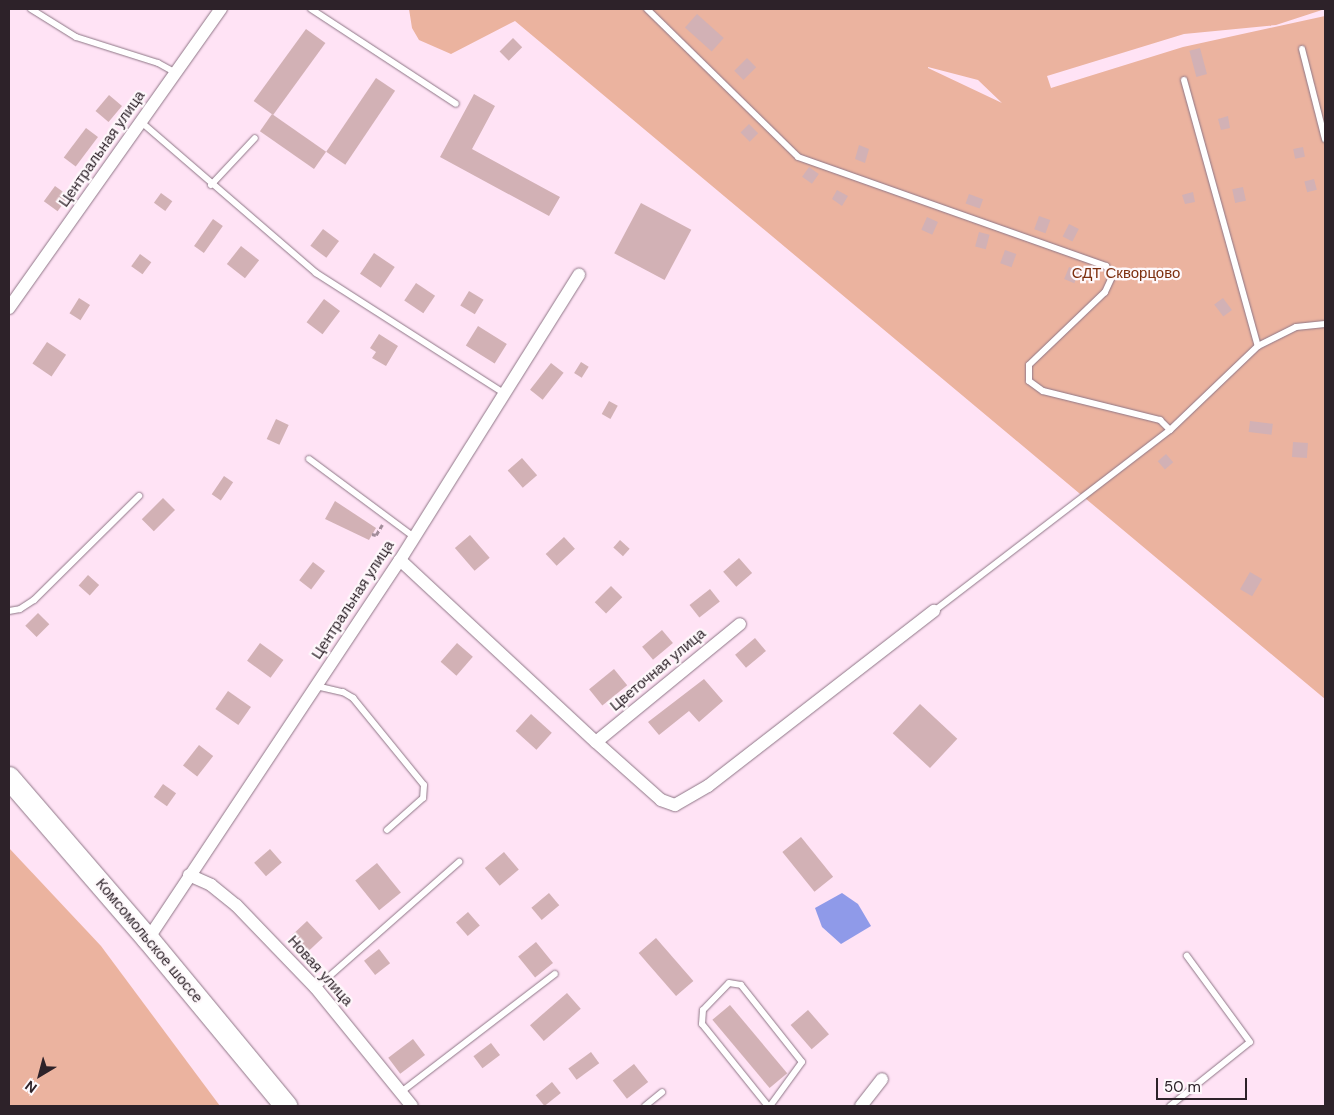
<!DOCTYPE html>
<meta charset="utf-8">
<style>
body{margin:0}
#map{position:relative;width:1334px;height:1115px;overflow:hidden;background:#ffe3f5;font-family:"DM Sans",sans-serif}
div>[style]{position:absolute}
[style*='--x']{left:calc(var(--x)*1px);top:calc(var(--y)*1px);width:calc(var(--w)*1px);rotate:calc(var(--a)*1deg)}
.green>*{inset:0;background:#ebb39f}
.water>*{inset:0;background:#8f9ae9}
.building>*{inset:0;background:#d2b1b5;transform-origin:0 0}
.path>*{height:2.5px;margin-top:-1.25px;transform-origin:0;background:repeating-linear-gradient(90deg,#a28d9a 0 5px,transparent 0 7.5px)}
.roads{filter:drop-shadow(0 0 1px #8e7686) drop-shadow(0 0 1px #8e7686)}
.lane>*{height:6px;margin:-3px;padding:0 3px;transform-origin:3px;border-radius:3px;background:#fff}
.street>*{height:12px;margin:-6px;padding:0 6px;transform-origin:6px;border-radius:6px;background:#fff}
.highway>*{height:22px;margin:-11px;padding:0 11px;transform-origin:11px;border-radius:11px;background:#fff}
span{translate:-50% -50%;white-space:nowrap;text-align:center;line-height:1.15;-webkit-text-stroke:4.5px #fef8fb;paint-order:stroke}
.street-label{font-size:15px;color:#2d2229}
.park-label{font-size:15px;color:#7d2f0f}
.frame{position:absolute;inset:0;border:10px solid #2d2229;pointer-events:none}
.north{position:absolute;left:15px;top:1050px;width:50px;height:50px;-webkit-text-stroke:4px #fef8fb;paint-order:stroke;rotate:217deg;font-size:14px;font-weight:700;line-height:20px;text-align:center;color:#2d2229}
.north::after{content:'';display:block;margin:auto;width:18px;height:22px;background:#2d2229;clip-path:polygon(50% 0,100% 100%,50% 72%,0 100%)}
.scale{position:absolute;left:1156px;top:1078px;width:91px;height:22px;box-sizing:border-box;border:2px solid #2d2229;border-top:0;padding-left:6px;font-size:15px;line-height:18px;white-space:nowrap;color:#2d2229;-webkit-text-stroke:4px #fef8fb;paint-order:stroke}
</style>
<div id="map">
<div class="green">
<i style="clip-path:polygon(evenodd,409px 9px,1325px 9px,1276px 25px,1184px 34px,1047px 76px,1051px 88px,1183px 47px,1325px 16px,1325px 699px,515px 21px,451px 54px,419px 40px,412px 28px,409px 9px,928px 67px,978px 80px,1002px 103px,928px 68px,928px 67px)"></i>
<i style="clip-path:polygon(9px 848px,101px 946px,220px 1106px,9px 1106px)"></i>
</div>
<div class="water">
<i style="clip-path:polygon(842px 893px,858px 904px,871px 926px,841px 944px,822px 927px,815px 908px)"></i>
</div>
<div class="building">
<i style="left:697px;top:14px;width:36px;height:18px;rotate:42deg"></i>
<i style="left:306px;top:29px;width:24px;height:89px;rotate:36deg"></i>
<i style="left:513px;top:38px;width:13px;height:19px;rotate:45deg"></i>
<i style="left:1200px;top:48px;width:27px;height:11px;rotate:75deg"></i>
<i style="left:747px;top:58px;width:13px;height:18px;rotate:45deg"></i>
<i style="left:376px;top:78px;width:23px;height:89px;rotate:34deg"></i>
<i style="clip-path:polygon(474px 94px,495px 106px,472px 149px,560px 197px,549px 216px,440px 157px)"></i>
<i style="left:109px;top:95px;width:17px;height:21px;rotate:40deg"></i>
<i style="left:272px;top:114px;width:66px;height:21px;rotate:35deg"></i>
<i style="clip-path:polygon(1228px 116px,1230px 128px,1221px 130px,1218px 119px)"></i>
<i style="left:749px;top:124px;width:13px;height:12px;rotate:45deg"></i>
<i style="left:86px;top:128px;width:15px;height:37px;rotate:37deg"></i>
<i style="clip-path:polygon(859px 145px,869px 149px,865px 163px,855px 159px)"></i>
<i style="left:1303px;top:147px;width:10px;height:10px;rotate:79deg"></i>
<i style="left:809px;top:167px;width:12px;height:12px;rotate:35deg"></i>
<i style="left:1314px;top:179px;width:11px;height:10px;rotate:75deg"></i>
<i style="left:55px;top:186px;width:17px;height:19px;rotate:36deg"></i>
<i style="left:1243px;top:187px;width:14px;height:11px;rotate:78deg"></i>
<i style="clip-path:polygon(837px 190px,848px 196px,842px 206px,832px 199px)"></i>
<i style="clip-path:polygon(1193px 192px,1195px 202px,1185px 204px,1182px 195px)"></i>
<i style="left:161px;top:193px;width:14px;height:12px;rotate:36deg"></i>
<i style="left:969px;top:194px;width:15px;height:10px;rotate:20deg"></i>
<i style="left:641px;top:203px;width:57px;height:57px;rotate:28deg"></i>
<i style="left:1039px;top:216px;width:12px;height:14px;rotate:20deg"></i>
<i style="left:927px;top:217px;width:12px;height:14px;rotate:24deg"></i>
<i style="left:213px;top:219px;width:12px;height:33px;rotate:35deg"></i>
<i style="left:1069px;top:224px;width:11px;height:14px;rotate:27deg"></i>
<i style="left:323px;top:229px;width:20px;height:21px;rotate:37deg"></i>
<i style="left:979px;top:232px;width:11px;height:15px;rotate:15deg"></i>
<i style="left:241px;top:246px;width:23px;height:23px;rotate:38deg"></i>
<i style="left:1005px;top:250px;width:12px;height:14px;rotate:20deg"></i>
<i style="left:374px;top:253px;width:25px;height:25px;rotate:34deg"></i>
<i style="left:140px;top:254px;width:14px;height:15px;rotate:36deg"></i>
<i style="left:1069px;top:267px;width:11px;height:13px;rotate:22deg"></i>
<i style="left:416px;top:283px;width:23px;height:21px;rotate:34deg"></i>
<i style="left:469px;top:291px;width:17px;height:17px;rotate:31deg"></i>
<i style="left:79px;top:298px;width:13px;height:18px;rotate:32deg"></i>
<i style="left:1223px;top:298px;width:15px;height:11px;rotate:53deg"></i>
<i style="left:324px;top:299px;width:20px;height:29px;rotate:37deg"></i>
<i style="left:478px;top:326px;width:34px;height:23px;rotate:32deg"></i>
<i style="clip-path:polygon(379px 334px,398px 346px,386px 366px,372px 358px,376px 352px,370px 348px)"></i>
<i style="left:47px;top:342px;width:23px;height:26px;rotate:34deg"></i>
<i style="left:581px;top:362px;width:9px;height:13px;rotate:32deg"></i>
<i style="left:551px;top:363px;width:16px;height:34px;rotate:38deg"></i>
<i style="left:609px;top:401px;width:10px;height:15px;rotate:29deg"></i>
<i style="left:276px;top:419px;width:14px;height:22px;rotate:25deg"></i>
<i style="left:1250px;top:421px;width:23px;height:11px;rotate:7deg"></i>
<i style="left:1293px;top:442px;width:15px;height:15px;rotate:4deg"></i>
<i style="left:1166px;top:454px;width:11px;height:11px;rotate:49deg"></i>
<i style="left:522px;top:458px;width:23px;height:19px;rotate:49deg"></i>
<i style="left:224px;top:476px;width:11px;height:22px;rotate:34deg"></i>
<i style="left:163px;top:498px;width:17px;height:30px;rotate:45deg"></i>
<i style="clip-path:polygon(335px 501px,376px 528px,369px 540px,325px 519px)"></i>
<i style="left:470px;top:535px;width:30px;height:20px;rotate:49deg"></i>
<i style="left:564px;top:537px;width:16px;height:25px;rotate:47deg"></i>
<i style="left:620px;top:540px;width:13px;height:10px;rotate:42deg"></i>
<i style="left:739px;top:558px;width:20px;height:21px;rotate:49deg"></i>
<i style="left:313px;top:562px;width:15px;height:23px;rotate:37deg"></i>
<i style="left:1250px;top:572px;width:14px;height:20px;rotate:30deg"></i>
<i style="left:88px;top:575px;width:15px;height:14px;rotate:42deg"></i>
<i style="left:611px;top:586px;width:16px;height:23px;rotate:45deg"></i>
<i style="left:710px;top:589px;width:16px;height:26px;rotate:52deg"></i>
<i style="left:38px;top:613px;width:16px;height:18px;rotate:45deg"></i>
<i style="left:662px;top:630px;width:17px;height:26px;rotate:50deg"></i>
<i style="left:755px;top:638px;width:17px;height:26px;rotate:50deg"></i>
<i style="left:260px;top:643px;width:29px;height:22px;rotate:36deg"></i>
<i style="left:457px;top:643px;width:21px;height:25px;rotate:41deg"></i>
<i style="left:614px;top:669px;width:21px;height:32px;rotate:51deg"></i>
<i style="clip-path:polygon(704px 679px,723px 701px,699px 722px,689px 711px,659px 735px,648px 722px)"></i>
<i style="left:228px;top:691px;width:28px;height:22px;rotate:35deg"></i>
<i style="left:920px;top:704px;width:51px;height:40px;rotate:43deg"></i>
<i style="left:531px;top:714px;width:28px;height:23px;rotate:42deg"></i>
<i style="left:199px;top:745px;width:18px;height:26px;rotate:38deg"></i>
<i style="left:163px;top:784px;width:16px;height:16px;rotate:35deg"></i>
<i style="left:801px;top:837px;width:51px;height:24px;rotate:51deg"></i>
<i style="left:270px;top:849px;width:18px;height:21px;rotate:49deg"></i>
<i style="left:504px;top:852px;width:23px;height:25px;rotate:50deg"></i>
<i style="left:377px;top:863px;width:38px;height:28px;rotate:51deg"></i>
<i style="left:549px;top:893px;width:16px;height:23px;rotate:50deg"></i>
<i style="left:468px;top:912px;width:18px;height:16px;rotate:49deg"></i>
<i style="left:307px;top:921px;width:23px;height:20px;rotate:47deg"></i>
<i style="left:656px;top:938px;width:57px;height:23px;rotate:49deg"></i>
<i style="left:536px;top:942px;width:27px;height:23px;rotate:51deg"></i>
<i style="left:379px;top:949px;width:18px;height:19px;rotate:52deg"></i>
<i style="left:567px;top:993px;width:21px;height:49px;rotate:49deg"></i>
<i style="left:730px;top:1005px;width:89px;height:23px;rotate:50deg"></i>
<i style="left:808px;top:1010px;width:32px;height:23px;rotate:49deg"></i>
<i style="left:413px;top:1039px;width:20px;height:31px;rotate:53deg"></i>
<i style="left:491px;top:1043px;width:15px;height:22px;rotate:53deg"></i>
<i style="left:591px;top:1052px;width:14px;height:28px;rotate:54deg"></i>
<i style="left:634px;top:1064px;width:23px;height:27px;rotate:52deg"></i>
<i style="left:552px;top:1082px;width:14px;height:21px;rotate:51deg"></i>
</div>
<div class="path">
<i style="--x:372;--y:534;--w:4;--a:14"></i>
<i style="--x:376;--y:535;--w:12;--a:-59"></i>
</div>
<div class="roads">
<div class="lane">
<i style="--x:31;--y:9;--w:53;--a:31.9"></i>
<i style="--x:76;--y:37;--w:86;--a:17.6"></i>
<i style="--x:158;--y:63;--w:21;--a:29"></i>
<i style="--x:311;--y:9;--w:173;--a:33.2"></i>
<i style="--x:647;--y:9;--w:211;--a:44.4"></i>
<i style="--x:798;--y:157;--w:327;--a:19.5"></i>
<i style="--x:1106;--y:266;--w:13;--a:61"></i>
<i style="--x:1112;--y:277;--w:17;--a:115"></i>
<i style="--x:1105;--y:292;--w:105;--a:136.2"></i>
<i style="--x:1029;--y:365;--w:16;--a:90"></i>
<i style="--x:1029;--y:381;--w:17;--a:36"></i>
<i style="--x:1043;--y:391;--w:121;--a:13.9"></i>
<i style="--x:1160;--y:420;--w:14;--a:45"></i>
<i style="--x:1302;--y:49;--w:93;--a:75.7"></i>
<i style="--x:1184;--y:80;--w:276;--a:74.5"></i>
<i style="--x:140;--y:121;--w:233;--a:40.8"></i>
<i style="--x:316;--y:273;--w:223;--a:32.6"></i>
<i style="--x:211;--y:185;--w:64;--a:-46.9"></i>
<i style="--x:309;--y:459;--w:131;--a:36.6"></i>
<i style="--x:9;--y:611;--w:11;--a:-10"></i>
<i style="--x:20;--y:609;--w:17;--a:-33"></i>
<i style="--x:34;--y:600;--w:148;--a:-44.7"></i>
<i style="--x:934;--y:611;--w:297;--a:-37.5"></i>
<i style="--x:1170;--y:430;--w:122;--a:-43.7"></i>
<i style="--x:1258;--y:346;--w:42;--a:-26.6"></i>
<i style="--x:1296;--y:327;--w:29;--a:-6"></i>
<i style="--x:316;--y:686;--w:28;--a:13"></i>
<i style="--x:343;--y:692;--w:12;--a:31"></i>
<i style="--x:353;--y:698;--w:112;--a:50.8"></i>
<i style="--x:424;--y:785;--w:13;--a:94"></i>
<i style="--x:423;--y:798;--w:48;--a:138.4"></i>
<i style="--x:316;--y:988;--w:191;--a:-41.4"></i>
<i style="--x:401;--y:1092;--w:194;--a:-37.5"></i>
<i style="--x:645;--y:1106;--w:22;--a:-39"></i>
<i style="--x:768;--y:1106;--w:105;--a:-128.8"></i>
<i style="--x:702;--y:1024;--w:14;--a:-86"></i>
<i style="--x:703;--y:1010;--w:37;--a:-46"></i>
<i style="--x:729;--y:983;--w:12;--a:9"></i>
<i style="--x:741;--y:985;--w:98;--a:51.6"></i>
<i style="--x:802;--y:1062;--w:54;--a:126"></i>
<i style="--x:1170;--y:1106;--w:102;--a:-38.7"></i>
<i style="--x:1250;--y:1042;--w:107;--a:-126.2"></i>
</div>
<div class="street">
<i style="--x:9;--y:308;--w:367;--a:-54.7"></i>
<i style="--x:400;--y:560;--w:267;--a:42.9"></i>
<i style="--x:596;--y:742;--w:87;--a:41.7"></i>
<i style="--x:661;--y:800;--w:15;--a:20"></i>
<i style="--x:675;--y:805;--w:38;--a:-30"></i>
<i style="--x:708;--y:786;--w:286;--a:-37.8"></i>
<i style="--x:596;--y:742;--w:186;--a:-39.3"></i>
<i style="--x:189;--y:875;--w:24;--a:24"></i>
<i style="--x:211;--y:885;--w:32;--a:39"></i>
<i style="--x:236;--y:905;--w:115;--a:46.1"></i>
<i style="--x:316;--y:988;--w:152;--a:50.9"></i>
<i style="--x:148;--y:939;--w:455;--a:-56.4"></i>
<i style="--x:400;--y:560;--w:337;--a:-57.9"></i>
<i style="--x:861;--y:1106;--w:34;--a:-52"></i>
</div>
<div class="highway">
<i style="--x:9;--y:778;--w:213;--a:49.2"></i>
<i style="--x:148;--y:939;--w:217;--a:50.4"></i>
</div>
</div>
<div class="street-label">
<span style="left:102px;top:149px;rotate:-55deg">Центральная улица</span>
<span style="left:353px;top:600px;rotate:-57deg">Центральная улица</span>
<span style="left:658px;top:670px;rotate:-40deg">Цветочная улица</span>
<span style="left:149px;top:941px;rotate:50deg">Комсомольское шоссе</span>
<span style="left:320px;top:971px;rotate:48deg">Новая улица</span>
</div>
<div class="park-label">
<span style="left:1126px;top:274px">СДТ Скворцово</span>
</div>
<div class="frame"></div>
<div class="north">N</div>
<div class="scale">50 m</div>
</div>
